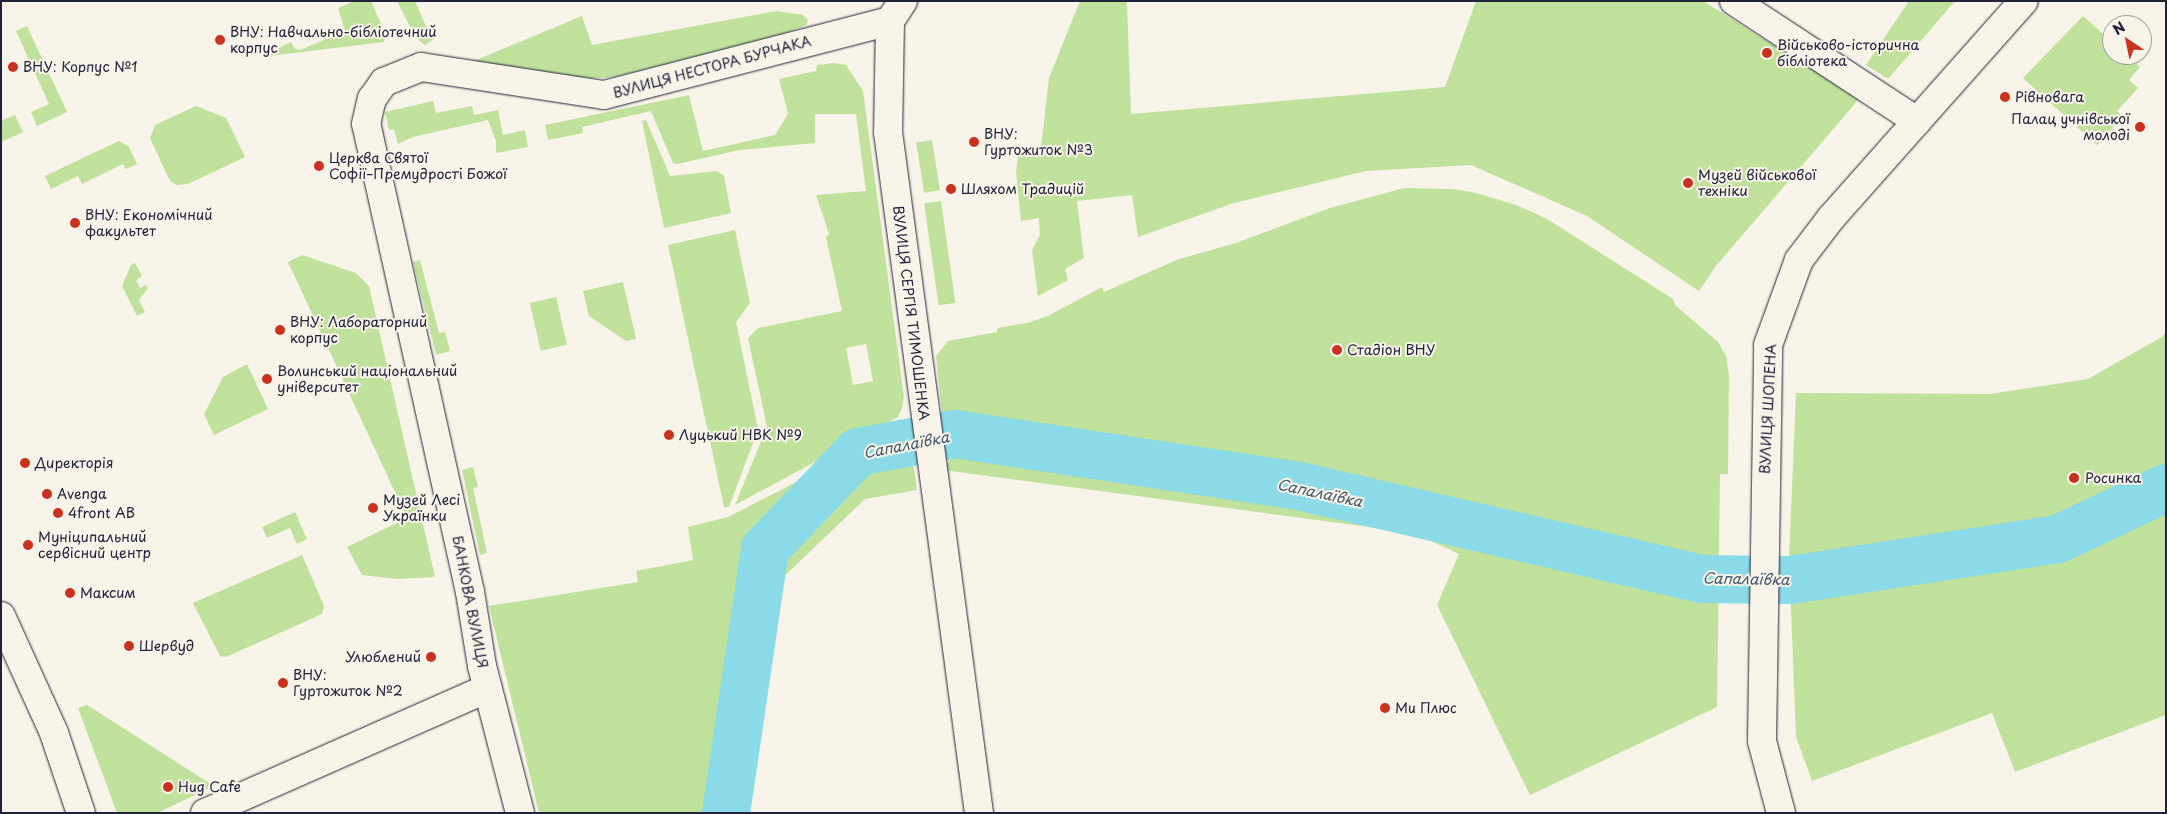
<!DOCTYPE html>
<meta charset="utf-8">
<style>
body{margin:0}
#map{position:relative;width:2167px;height:814px;overflow:hidden;background:#f7f3e8;font-family:"Playpen Sans",sans-serif}
div>[style]{position:absolute}
[style*='--x']{left:calc(var(--x)*1px);top:calc(var(--y)*1px);width:calc(var(--w)*1px);rotate:calc(var(--a)*1deg)}
.green>*{inset:0;background:#bfe19b;transform-origin:0 0}
.river>*{height:48px;margin:-24px;padding:0 24px;transform-origin:24px;border-radius:24px;background:#8adae7}
.roads{filter:drop-shadow(0 0 1px #22223b) drop-shadow(0 0 1px #22223b)}
.street>*{height:28px;margin:-14px;padding:0 14px;transform-origin:14px;border-radius:14px;background:#f7f3e8}
.secondary>*{height:28px;margin:-14px;padding:0 14px;transform-origin:14px;border-radius:14px;background:#f7f3e8}
.dots>*{width:14px;height:14px;translate:-50% -50%;box-sizing:border-box;border:2px solid #f7f3e8;border-radius:50%}
span{translate:-50% -50%;white-space:nowrap;text-align:center;line-height:1.15;-webkit-text-stroke:4px #f7f3e8;paint-order:stroke}
.poi-label{font-size:14px;color:#22223b}
.left{translate:0 -50%;text-align:left}
.right{translate:-100% -50%;text-align:right}
.street-label{font-size:14px;color:#22223b}
.water-label{font-size:15px;color:#41596f;font-style:italic}
.frame{position:absolute;inset:0;border:2px solid #22223b;pointer-events:none}
.north{position:absolute;left:2102px;top:15px;width:50px;height:50px;box-sizing:border-box;background:#f7f3e8;border:1px solid #a29fa3;border-radius:50%;rotate:326deg;font-size:14px;font-weight:700;line-height:20px;text-align:center;color:#22223b}
.north::after{content:'';display:block;margin:auto;width:18px;height:22px;background:#c8321e;clip-path:polygon(50% 0,100% 100%,50% 72%,0 100%)}
</style>
<div id="map">
<div class="green">
<i style="clip-path:polygon(354px 1px,371px 1px,386px 35px,384px 42px,261px 57px,291px 42px,295px 49px,300px 50px,345px 31px,338px 8px)"></i>
<i style="clip-path:polygon(397px 1px,415px 1px,428px 31px,437px 37px,425px 45px,416px 38px)"></i>
<i style="clip-path:polygon(1080px 1px,1127px 1px,1131px 114px,1445px 87px,1476px 1px,1703px 1px,1859px 99px,1715px 267px,1699px 291px,1587px 216px,1471px 165px,1366px 171px,1234px 203px,1138px 237px,1132px 195px,1077px 201px,1084px 258px,1065px 269px,1068px 280px,1038px 296px,1032px 250px,1040px 235px,1039px 218px,1021px 221px,1016px 172px,1019px 150px,1040px 156px,1049px 78px)"></i>
<i style="clip-path:polygon(1909px 1px,1955px 1px,1888px 79px,1866px 65px)"></i>
<i style="clip-path:polygon(776px 11px,803px 15px,808px 20px,806px 25px,778px 36px,614px 77px,567px 80px,469px 63px,582px 16px,592px 45px)"></i>
<i style="clip-path:polygon(2083px 16px,2112px 42px,2112px 55px,2127px 55px,2140px 67px,2129px 80px,2138px 88px,2117px 111px,2123px 117px,2097px 145px,2023px 78px)"></i>
<i style="clip-path:polygon(27px 26px,67px 112px,37px 126px,31px 112px,49px 104px,16px 31px)"></i>
<i style="clip-path:polygon(evenodd,833px 63px,846px 65px,863px 91px,904px 397px,902px 408px,898px 417px,735px 505px,767px 427px,748px 338px,758px 328px,842px 311px,826px 237px,829px 234px,816px 195px,866px 191px,856px 114px,815px 114px,815px 143px,740px 150px,677px 164px,673px 163px,651px 111px,582px 127px,583px 133px,548px 140px,545px 125px,689px 95px,703px 151px,775px 135px,788px 114px,779px 79px,816px 71px,817px 65px,833px 63px,866px 344px,873px 381px,853px 385px,846px 348px,866px 344px)"></i>
<i style="clip-path:polygon(433px 101px,436px 113px,472px 106px,474px 115px,498px 110px,503px 135px,525px 130px,528px 147px,496px 153px,496px 141px,488px 120px,413px 137px,398px 144px,394px 129px,389px 130px,385px 112px)"></i>
<i style="clip-path:polygon(196px 106px,226px 118px,245px 157px,188px 184px,177px 185px,170px 181px,150px 138px,155px 125px)"></i>
<i style="clip-path:polygon(15px 115px,23px 132px,1px 142px,1px 121px)"></i>
<i style="clip-path:polygon(646px 120px,670px 176px,717px 171px,724px 176px,731px 213px,664px 228px,642px 121px)"></i>
<i style="left:932px;top:140px;width:51px;height:16px;rotate:81deg"></i>
<i style="clip-path:polygon(119px 141px,129px 147px,137px 164px,126px 169px,123px 164px,82px 184px,78px 176px,51px 189px,45px 176px)"></i>
<i style="clip-path:polygon(1404px 188px,1453px 189px,1476px 193px,1516px 205px,1547px 219px,1673px 299px,1675px 305px,1718px 342px,1726px 356px,1729px 375px,1728px 474px,1720px 474px,1717px 707px,1530px 795px,1437px 605px,1459px 554px,1414px 533px,943px 470px,949px 460px,943px 420px,955px 412px,942px 414px,936px 356px,948px 341px,997px 332px,997px 328px,1027px 323px,1048px 316px,1102px 287px,1104px 292px,1179px 259px,1236px 243px,1330px 208px)"></i>
<i style="left:941px;top:201px;width:103px;height:17px;rotate:82deg"></i>
<i style="clip-path:polygon(735px 230px,750px 303px,736px 322px,758px 429px,729px 507px,724px 507px,668px 245px)"></i>
<i style="clip-path:polygon(302px 255px,356px 273px,369px 286px,435px 577px,397px 579px,362px 575px,347px 547px,407px 518px,288px 262px)"></i>
<i style="clip-path:polygon(420px 260px,439px 333px,445px 332px,450px 351px,436px 355px,413px 262px)"></i>
<i style="clip-path:polygon(135px 263px,142px 276px,136px 280px,140px 288px,146px 285px,148px 288px,139px 300px,145px 312px,137px 316px,122px 286px,131px 265px)"></i>
<i style="clip-path:polygon(623px 282px,636px 339px,626px 341px,589px 316px,583px 291px)"></i>
<i style="left:556px;top:297px;width:49px;height:27px;rotate:77deg"></i>
<i style="clip-path:polygon(2166px 332px,2166px 715px,2015px 772px,1992px 713px,1812px 781px,1796px 737px,1789px 559px,1796px 393px,1990px 394px,2088px 379px,2162px 337px)"></i>
<i style="clip-path:polygon(247px 364px,268px 409px,214px 435px,204px 414px,223px 377px)"></i>
<i style="clip-path:polygon(908px 425px,917px 490px,865px 499px,775px 585px,752px 661px,733px 813px,539px 813px,489px 606px,638px 582px,636px 571px,693px 560px,688px 527px,728px 517px)"></i>
<i style="clip-path:polygon(473px 467px,478px 487px,473px 488px,487px 553px,480px 555px,462px 470px)"></i>
<i style="clip-path:polygon(295px 512px,307px 539px,297px 544px,290px 528px,267px 538px,262px 527px)"></i>
<i style="clip-path:polygon(302px 555px,324px 606px,322px 614px,226px 657px,220px 656px,193px 603px)"></i>
<i style="clip-path:polygon(87px 705px,214px 786px,157px 813px,117px 813px,78px 708px)"></i>
</div>
<div class="river">
<i style="--x:726;--y:813;--w:267;--a:-81.6"></i>
<i style="--x:765;--y:549;--w:134;--a:-46.2"></i>
<i style="--x:858;--y:452;--w:99;--a:-10.5"></i>
<i style="--x:955;--y:434;--w:348;--a:8.6"></i>
<i style="--x:1299;--y:486;--w:415;--a:13"></i>
<i style="--x:1703;--y:579;--w:87;--a:0.7"></i>
<i style="--x:1790;--y:580;--w:271;--a:-8.7"></i>
<i style="--x:2058;--y:539;--w:119;--a:-25.3"></i>
</div>
<div class="roads">
<div class="street">
<i style="--x:1734;--y:1;--w:219;--a:33.3"></i>
<i style="--x:890;--y:21;--w:111;--a:91"></i>
<i style="--x:888;--y:132;--w:687;--a:82.39"></i>
<i style="--x:205;--y:813;--w:309;--a:-23.8"></i>
<i style="--x:520;--y:813;--w:152;--a:-104.5"></i>
<i style="--x:482;--y:666;--w:75;--a:-99.2"></i>
<i style="--x:470;--y:592;--w:479;--a:-102.5"></i>
<i style="--x:366;--y:124;--w:26;--a:-77"></i>
<i style="--x:372;--y:99;--w:21;--a:-55"></i>
<i style="--x:384;--y:82;--w:40;--a:-22"></i>
<i style="--x:421;--y:67;--w:185;--a:8.7"></i>
<i style="--x:604;--y:95;--w:295;--a:-14.5"></i>
<i style="--x:890;--y:21;--w:24;--a:-57"></i>
</div>
<div class="secondary">
<i style="--x:1;--y:616;--w:128;--a:65.6"></i>
<i style="--x:54;--y:733;--w:84;--a:71.4"></i>
<i style="--x:1781;--y:813;--w:74;--a:-104.8"></i>
<i style="--x:1762;--y:741;--w:396;--a:-89.1"></i>
<i style="--x:1768;--y:345;--w:90;--a:-70"></i>
<i style="--x:1799;--y:260;--w:53;--a:-52.7"></i>
<i style="--x:1831;--y:218;--w:290;--a:-48.4"></i>
</div>
</div>
<div class="dots">
<i style="left:220px;top:40px;background:#c8321e"></i>
<i style="left:1767px;top:53px;background:#c8321e"></i>
<i style="left:13px;top:67px;background:#c8321e"></i>
<i style="left:2005px;top:97px;background:#c8321e"></i>
<i style="left:2140px;top:127px;background:#c8321e"></i>
<i style="left:974px;top:142px;background:#c8321e"></i>
<i style="left:319px;top:166px;background:#c8321e"></i>
<i style="left:1688px;top:183px;background:#c8321e"></i>
<i style="left:951px;top:189px;background:#c8321e"></i>
<i style="left:75px;top:223px;background:#c8321e"></i>
<i style="left:280px;top:330px;background:#c8321e"></i>
<i style="left:1337px;top:350px;background:#c8321e"></i>
<i style="left:267px;top:379px;background:#c8321e"></i>
<i style="left:669px;top:435px;background:#c8321e"></i>
<i style="left:25px;top:463px;background:#c8321e"></i>
<i style="left:2074px;top:478px;background:#c8321e"></i>
<i style="left:47px;top:494px;background:#c8321e"></i>
<i style="left:373px;top:508px;background:#c8321e"></i>
<i style="left:58px;top:513px;background:#c8321e"></i>
<i style="left:28px;top:545px;background:#c8321e"></i>
<i style="left:70px;top:593px;background:#c8321e"></i>
<i style="left:129px;top:646px;background:#c8321e"></i>
<i style="left:431px;top:657px;background:#c8321e"></i>
<i style="left:283px;top:683px;background:#c8321e"></i>
<i style="left:1385px;top:708px;background:#c8321e"></i>
<i style="left:168px;top:787px;background:#c8321e"></i>
</div>
<div class="poi-label">
<span class="left" style="left:230px;top:40px">ВНУ: Навчально-бібліотечний<br>корпус</span>
<span class="left" style="left:1777px;top:53px">Військово-історична<br>бібліотека</span>
<span class="left" style="left:23px;top:67px">ВНУ: Корпус №1</span>
<span class="left" style="left:2015px;top:97px">Рівновага</span>
<span class="right" style="left:2130px;top:127px">Палац учнівської<br>молоді</span>
<span class="left" style="left:984px;top:142px">ВНУ:<br>Гуртожиток №3</span>
<span class="left" style="left:329px;top:166px">Церква Святої<br>Софії–Премудрості Божої</span>
<span class="left" style="left:1698px;top:183px">Музей військової<br>техніки</span>
<span class="left" style="left:961px;top:189px">Шляхом Традицій</span>
<span class="left" style="left:85px;top:223px">ВНУ: Економічний<br>факультет</span>
<span class="left" style="left:290px;top:330px">ВНУ: Лабораторний<br>корпус</span>
<span class="left" style="left:1347px;top:350px">Стадіон ВНУ</span>
<span class="left" style="left:277px;top:379px">Волинський національний<br>університет</span>
<span class="left" style="left:679px;top:435px">Луцький НВК №9</span>
<span class="left" style="left:35px;top:463px">Директорія</span>
<span class="left" style="left:2085px;top:478px">Росинка</span>
<span class="left" style="left:57px;top:494px">Avenga</span>
<span class="left" style="left:383px;top:508px">Музей Лесі<br>Українки</span>
<span class="left" style="left:68px;top:513px">4front AB</span>
<span class="left" style="left:38px;top:545px">Муніципальний<br>сервісний центр</span>
<span class="left" style="left:80px;top:593px">Максим</span>
<span class="left" style="left:139px;top:646px">Шервуд</span>
<span class="right" style="left:421px;top:657px">Улюблений</span>
<span class="left" style="left:293px;top:683px">ВНУ:<br>Гуртожиток №2</span>
<span class="left" style="left:1395px;top:708px">Ми Плюс</span>
<span class="left" style="left:178px;top:787px">Hug Cafe</span>
</div>
<div class="street-label">
<span style="left:712px;top:67px;rotate:-15deg">ВУЛИЦЯ НЕСТОРА БУРЧАКА</span>
<span style="left:911px;top:313px;rotate:83deg">ВУЛИЦЯ СЕРГІЯ ТИМОШЕНКА</span>
<span style="left:1768px;top:409px;rotate:-87deg">ВУЛИЦЯ ШОПЕНА</span>
<span style="left:470px;top:602px;rotate:79deg">БАНКОВА ВУЛИЦЯ</span>
</div>
<div class="water-label">
<span style="left:906px;top:444px;rotate:-11deg">Сапалаївка</span>
<span style="left:1320px;top:492px;rotate:12deg">Сапалаївка</span>
<span style="left:1746px;top:578px;rotate:1deg">Сапалаївка</span>
</div>
<div class="frame"></div>
<div class="north">N</div>
</div>
